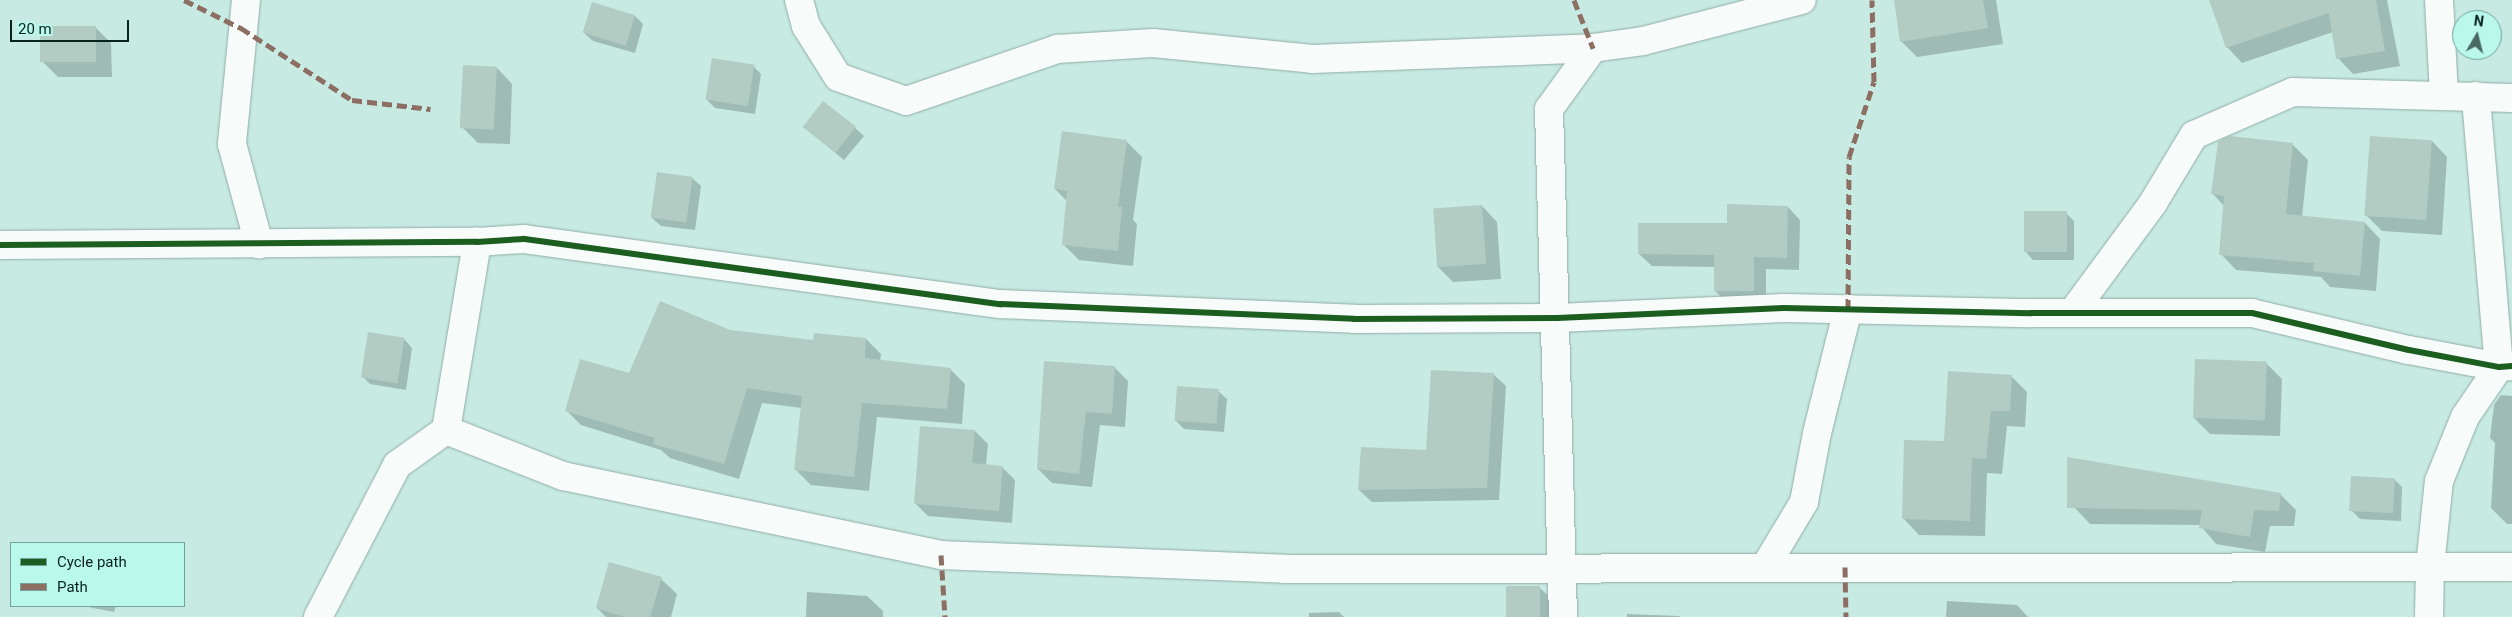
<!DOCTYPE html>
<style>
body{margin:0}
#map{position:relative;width:2512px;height:617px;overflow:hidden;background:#c7eae3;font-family:Roboto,sans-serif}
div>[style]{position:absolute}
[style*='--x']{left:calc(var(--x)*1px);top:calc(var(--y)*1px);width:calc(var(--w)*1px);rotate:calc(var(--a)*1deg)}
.shadow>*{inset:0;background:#0003}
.building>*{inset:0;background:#b2cbc3;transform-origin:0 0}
.roads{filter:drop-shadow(0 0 1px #91aca6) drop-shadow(0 0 1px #91aca6)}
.minor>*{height:28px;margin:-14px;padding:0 14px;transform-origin:14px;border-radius:14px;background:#f7fcfb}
.quiet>*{height:5px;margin-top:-2.5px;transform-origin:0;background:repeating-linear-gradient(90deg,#8d6e63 0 10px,transparent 0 15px)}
.cycleway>*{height:6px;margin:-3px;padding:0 3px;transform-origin:3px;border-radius:3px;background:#1b5e20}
span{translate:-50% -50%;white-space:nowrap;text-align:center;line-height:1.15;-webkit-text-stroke:4px #b9f8eb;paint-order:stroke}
.legend{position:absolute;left:10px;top:542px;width:175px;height:65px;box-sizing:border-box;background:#b9f8eb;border:1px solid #72a299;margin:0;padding:6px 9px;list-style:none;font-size:15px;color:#08221e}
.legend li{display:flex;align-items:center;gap:10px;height:25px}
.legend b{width:25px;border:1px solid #72a299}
.north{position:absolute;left:2452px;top:10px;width:50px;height:50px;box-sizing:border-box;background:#b9f8eb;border:1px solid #72a299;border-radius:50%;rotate:8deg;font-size:14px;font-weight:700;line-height:20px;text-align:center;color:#08221e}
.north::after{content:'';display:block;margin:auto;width:18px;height:22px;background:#4b6863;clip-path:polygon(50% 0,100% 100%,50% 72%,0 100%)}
.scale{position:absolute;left:10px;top:20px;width:119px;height:22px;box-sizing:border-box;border:2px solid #08221e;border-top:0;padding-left:6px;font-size:15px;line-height:18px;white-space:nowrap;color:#08221e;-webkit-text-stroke:4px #b9f8eb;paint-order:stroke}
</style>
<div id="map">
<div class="shadow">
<i style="clip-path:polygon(1895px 0,1996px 0,2003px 44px,1917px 57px,1901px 41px)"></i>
<i style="clip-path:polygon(2210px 0,2387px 0,2400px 66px,2353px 74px,2338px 58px,2333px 32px,2242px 63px,2227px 47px)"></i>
<i style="clip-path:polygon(635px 16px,643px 24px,635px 53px,593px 41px,584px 33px)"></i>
<i style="clip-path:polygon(96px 28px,111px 43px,112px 77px,58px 77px,42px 61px)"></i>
<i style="clip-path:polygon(753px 66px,761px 74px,755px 114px,715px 108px,707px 100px)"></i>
<i style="clip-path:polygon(497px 68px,512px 84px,510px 144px,478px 143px,462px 127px)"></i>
<i style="clip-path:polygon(804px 127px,855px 128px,864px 136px,844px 160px)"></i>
<i style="clip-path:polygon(1126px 141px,1142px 157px,1133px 220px,1137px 224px,1133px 266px,1079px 260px,1063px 244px,1067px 201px,1055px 189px)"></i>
<i style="clip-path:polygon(2432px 141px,2447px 157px,2442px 235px,2382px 231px,2366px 215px)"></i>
<i style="clip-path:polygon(2293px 145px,2308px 160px,2302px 217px,2365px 223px,2380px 239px,2376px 291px,2330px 287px,2321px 277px,2236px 270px,2221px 254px,2224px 206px,2213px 194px)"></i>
<i style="clip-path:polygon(692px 178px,701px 186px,695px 230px,661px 226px,652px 218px)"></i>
<i style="clip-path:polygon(1482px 206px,1497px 222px,1501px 279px,1453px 282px,1437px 266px)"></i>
<i style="clip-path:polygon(1788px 207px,1800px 220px,1799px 270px,1766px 269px,1766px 303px,1728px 303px,1715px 291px,1716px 267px,1652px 266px,1639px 254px)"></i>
<i style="clip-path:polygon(2066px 213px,2074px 221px,2074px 260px,2033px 260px,2025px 251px)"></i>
<i style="clip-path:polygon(729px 332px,815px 342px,866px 339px,881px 354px,880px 361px,950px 369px,965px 384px,962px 424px,877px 417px,869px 491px,811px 485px,796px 470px,802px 408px,762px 403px,739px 479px,670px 458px,661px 450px,581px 425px,566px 410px,629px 375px)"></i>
<i style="clip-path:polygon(404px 339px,412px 348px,406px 390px,370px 384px,362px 376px)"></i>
<i style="clip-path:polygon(2266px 363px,2282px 379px,2280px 436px,2210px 434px,2194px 418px)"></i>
<i style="clip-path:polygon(1114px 367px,1128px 381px,1125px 427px,1100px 425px,1092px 487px,1052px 483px,1038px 469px)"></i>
<i style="clip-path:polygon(1493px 374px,1506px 386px,1499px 500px,1372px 502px,1359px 490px,1427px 452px)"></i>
<i style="clip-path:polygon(2011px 376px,2027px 392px,2025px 427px,2007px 426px,2002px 474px,1987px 473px,1985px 536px,1919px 535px,1904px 519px,1945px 442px)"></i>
<i style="clip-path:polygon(1218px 391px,1227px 399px,1224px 432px,1184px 429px,1176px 421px)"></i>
<i style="clip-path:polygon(2501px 395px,2512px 396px,2512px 524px,2507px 524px,2491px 508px,2495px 443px,2490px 438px,2494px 405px)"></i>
<i style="clip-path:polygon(975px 431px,988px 444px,986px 465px,1002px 467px,1015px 480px,1012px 523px,928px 516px,915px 503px)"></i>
<i style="clip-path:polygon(2394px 479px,2402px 487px,2401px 521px,2360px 519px,2351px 510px)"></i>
<i style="clip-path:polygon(2280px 494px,2296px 510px,2294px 526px,2270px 526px,2265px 552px,2216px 544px,2200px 525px,2090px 524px,2075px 508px)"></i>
<i style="clip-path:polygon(661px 579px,677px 594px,671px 617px,606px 617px,597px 608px)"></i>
<i style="clip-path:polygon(1540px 588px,1556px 603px,1556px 617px,1508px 617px)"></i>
<i style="clip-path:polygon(807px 592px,867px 596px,883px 611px,883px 617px,806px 617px)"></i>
<i style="clip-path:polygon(1947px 601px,2017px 605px,2028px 617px,1946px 617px)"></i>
<i style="clip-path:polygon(83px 606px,116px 606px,114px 612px)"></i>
<i style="clip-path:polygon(1339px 612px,1344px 617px,1309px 617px,1309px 613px)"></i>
<i style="clip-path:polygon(1627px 614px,1679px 616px,1680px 617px,1627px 617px)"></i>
</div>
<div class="building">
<i style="clip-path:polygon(1894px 0,1983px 0,1988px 28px,1900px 42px)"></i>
<i style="clip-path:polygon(2209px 0,2376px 0,2385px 51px,2336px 59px,2329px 13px,2226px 48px)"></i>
<i style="left:592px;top:2px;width:45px;height:32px;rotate:17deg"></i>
<i style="left:96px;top:26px;width:36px;height:56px;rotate:90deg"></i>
<i style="left:712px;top:58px;width:43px;height:42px;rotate:9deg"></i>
<i style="left:463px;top:65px;width:34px;height:63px;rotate:3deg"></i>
<i style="left:823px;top:101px;width:42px;height:33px;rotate:38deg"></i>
<i style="clip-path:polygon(1062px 131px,1127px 140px,1118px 207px,1122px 207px,1118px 251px,1062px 245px,1067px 191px,1054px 189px)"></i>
<i style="clip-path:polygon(2230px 136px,2293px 143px,2286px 214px,2365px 222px,2360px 276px,2313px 271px,2314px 263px,2219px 255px,2224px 196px,2211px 194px,2218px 142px)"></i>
<i style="left:2370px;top:136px;width:62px;height:80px;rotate:4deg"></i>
<i style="left:657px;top:172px;width:36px;height:46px;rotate:8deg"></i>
<i style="clip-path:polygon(1727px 204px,1788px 206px,1787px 258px,1754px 257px,1754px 291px,1714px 291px,1714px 255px,1638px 254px,1638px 223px,1727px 223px)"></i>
<i style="left:1482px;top:205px;width:59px;height:49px;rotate:86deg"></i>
<i style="left:2024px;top:211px;width:43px;height:41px"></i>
<i style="clip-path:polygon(660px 301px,730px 330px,813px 340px,814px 333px,866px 338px,865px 358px,951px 368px,947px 409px,862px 403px,854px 477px,794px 470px,802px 396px,747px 388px,724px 464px,653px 444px,655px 438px,565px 411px,580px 359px,629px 373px)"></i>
<i style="left:368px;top:332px;width:37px;height:46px;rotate:9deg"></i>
<i style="left:2195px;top:359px;width:72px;height:59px;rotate:2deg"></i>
<i style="clip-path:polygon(1044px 361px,1115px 366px,1112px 414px,1086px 412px,1079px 474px,1037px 469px)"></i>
<i style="clip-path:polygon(1431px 370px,1494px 373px,1487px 488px,1358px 490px,1361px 447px,1426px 450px)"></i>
<i style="clip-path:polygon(1948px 371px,2012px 375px,2010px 411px,1991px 411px,1986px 459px,1972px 458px,1970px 521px,1902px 519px,1904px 440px,1944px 441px)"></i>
<i style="left:1177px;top:386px;width:42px;height:35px;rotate:4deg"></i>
<i style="clip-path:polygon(920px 426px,975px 430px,972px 463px,1003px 466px,999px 511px,914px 504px)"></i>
<i style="clip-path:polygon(2067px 457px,2281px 493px,2279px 511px,2254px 510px,2250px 537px,2199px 528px,2202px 510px,2067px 508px)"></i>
<i style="left:2351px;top:476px;width:44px;height:35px;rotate:3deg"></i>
<i style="clip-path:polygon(609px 562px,662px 577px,650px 617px,625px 617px,596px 608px)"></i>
<i style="left:1506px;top:586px;width:34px;height:31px"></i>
</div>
<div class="roads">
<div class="minor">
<i style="--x:246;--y:0;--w:145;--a:95.6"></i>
<i style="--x:232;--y:144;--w:104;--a:74.9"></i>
<i style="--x:799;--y:0;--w:27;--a:75"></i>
<i style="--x:806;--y:26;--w:60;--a:57.9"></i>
<i style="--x:838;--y:77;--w:72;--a:19.4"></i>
<i style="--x:906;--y:101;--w:160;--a:-19"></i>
<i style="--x:1057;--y:49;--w:96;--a:-3.6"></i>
<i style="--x:1153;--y:43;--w:160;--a:5.7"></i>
<i style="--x:1312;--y:59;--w:281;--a:-2.2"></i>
<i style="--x:1593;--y:48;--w:50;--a:-8"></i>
<i style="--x:1643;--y:41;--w:164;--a:-14.5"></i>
<i style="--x:2439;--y:0;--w:94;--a:87"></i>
<i style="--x:0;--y:245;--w:477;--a:-0.4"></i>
<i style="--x:477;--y:242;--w:47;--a:-3.7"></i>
<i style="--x:524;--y:239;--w:481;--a:7.8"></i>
<i style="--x:1001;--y:304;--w:353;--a:2.4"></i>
<i style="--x:1354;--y:319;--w:203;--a:-0.3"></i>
<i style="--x:1557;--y:318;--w:227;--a:-2.5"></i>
<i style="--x:1784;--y:308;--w:247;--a:1.2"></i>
<i style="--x:2031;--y:313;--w:221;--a:0"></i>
<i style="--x:2252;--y:313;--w:161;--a:13.3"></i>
<i style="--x:2409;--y:350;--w:92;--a:10.7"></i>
<i style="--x:2499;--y:367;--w:13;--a:-4"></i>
<i style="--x:2072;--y:313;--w:137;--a:-53.6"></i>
<i style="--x:2153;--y:203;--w:79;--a:-58.9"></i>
<i style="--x:2194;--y:135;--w:108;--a:-23.5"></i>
<i style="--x:2293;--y:92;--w:219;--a:1.6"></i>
<i style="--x:446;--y:430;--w:191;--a:-80.6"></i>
<i style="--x:1765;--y:567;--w:76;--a:-59"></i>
<i style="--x:1804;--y:502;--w:70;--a:-79.3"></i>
<i style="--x:1817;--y:433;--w:128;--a:-76"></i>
<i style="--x:318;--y:617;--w:171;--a:-62.5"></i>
<i style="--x:397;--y:465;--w:60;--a:-35.5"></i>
<i style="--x:446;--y:430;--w:126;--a:21.5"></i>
<i style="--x:563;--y:476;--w:386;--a:11.8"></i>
<i style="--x:941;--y:555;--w:343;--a:2.3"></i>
<i style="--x:1284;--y:569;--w:1228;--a:-0.09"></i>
<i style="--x:1563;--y:617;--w:508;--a:-91.58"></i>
<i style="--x:1549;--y:109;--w:75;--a:-54.2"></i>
<i style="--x:2429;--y:617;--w:51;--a:-88.9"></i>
<i style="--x:2430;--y:566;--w:85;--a:-84"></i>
<i style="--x:2439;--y:481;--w:69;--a:-67.9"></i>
<i style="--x:2465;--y:417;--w:60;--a:-55.8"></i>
<i style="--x:2499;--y:367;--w:272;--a:-94.9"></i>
</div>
</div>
<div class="quiet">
<i style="--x:184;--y:0;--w:64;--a:26.2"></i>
<i style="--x:241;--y:28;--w:132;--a:33"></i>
<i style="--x:352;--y:100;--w:79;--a:6.6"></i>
<i style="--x:1574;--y:0;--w:52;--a:68.4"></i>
<i style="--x:1848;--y:309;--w:152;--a:-89.6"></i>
<i style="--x:1849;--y:157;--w:79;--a:-71.6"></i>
<i style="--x:1874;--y:82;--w:82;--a:-91.4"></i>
<i style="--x:941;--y:555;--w:62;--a:86.3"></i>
<i style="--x:1845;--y:567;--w:50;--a:88.9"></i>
</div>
<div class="cycleway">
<i style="--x:0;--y:245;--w:477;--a:-0.4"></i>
<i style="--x:477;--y:242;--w:47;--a:-3.7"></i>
<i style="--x:524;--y:239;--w:481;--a:7.8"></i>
<i style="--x:1001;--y:304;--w:353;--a:2.4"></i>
<i style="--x:1354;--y:319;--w:203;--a:-0.3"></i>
<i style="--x:1557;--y:318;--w:227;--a:-2.5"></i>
<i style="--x:1784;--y:308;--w:247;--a:1.2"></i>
<i style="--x:2031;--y:313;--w:221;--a:0"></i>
<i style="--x:2252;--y:313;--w:161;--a:13.3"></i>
<i style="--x:2409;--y:350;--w:92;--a:10.7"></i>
<i style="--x:2499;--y:367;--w:13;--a:-4"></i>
</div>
<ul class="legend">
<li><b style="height:6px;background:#1b5e20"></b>Cycle path</li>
<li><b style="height:6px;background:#8d6e63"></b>Path</li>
</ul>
<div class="north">N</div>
<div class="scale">20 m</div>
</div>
